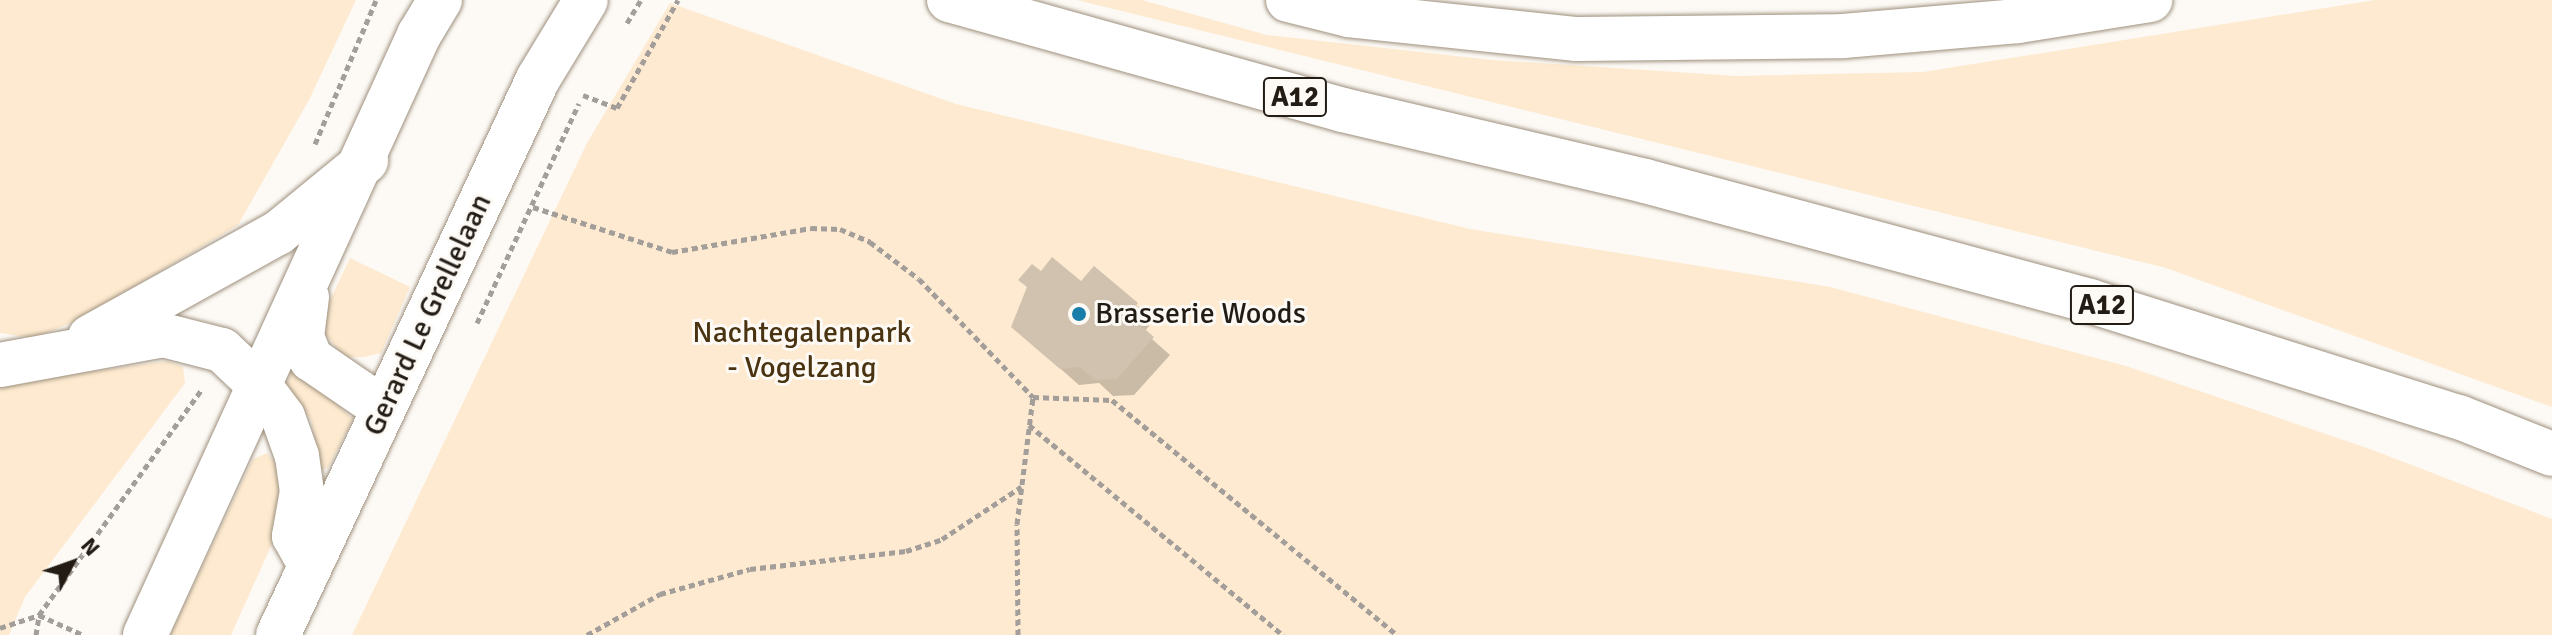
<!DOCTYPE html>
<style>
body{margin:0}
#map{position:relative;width:2552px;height:635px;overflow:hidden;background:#fdfaf6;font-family:Signika,sans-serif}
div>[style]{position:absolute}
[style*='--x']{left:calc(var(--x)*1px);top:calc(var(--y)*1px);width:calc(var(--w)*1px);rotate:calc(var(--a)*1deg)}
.green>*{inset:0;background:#fdead0}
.shadow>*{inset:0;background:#0003}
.building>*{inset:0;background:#d0c2ae}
.path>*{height:5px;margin-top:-2.5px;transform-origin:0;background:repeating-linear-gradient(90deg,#a39e99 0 6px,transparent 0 10px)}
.roads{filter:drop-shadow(0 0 2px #9e907d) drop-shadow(0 0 2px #9e907d)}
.minor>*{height:44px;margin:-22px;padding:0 22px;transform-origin:22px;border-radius:22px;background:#fff}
.highway>*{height:44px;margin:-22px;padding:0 22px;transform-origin:22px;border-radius:22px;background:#fff}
.dots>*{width:22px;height:22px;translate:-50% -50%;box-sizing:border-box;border:4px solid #fdfaf6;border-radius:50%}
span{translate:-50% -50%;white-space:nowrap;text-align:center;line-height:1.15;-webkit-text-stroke:6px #fdfaf6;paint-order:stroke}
.shield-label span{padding:2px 6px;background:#fdfaf6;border:2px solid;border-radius:6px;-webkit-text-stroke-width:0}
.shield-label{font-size:28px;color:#221c15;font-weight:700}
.poi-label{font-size:30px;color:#221c15}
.left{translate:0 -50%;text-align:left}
.street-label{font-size:30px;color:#221c15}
.park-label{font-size:30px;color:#4a3310}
.north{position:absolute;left:32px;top:523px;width:80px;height:80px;-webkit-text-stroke:6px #fdfaf6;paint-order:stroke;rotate:49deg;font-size:22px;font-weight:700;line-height:32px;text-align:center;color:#221c15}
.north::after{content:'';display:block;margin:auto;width:28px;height:36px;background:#221c15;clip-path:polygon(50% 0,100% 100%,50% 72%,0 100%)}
</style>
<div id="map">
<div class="green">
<i style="clip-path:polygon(0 0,356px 0,309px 100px,238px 225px,76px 321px,34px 338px,0 333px)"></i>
<i style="clip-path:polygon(1077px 0,1142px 0,1267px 35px,1492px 60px,1737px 76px,1923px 72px,2375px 0,2552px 0,2552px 407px,2166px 268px)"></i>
<i style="clip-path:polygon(670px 3px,956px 104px,1470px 229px,1830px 287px,2126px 366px,2370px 449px,2552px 519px,2552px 635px,352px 635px,587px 143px)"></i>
<i style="clip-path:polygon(350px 258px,410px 287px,381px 353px,364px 357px,344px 357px,322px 330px,321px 319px)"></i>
<i style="clip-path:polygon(167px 361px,183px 367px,185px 383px,25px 597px,9px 635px,0 635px,0 384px)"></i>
<i style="clip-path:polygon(295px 365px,353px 419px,328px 468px,321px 470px,311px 420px,285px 385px)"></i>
<i style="clip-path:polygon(267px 453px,282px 471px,276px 535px,231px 635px,170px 635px,253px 459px)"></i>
</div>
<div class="shadow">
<i style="clip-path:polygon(1041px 274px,1136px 305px,1153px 321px,1144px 332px,1170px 355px,1134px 395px,1113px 396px,1099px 383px,1079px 385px,1013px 327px)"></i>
</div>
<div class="building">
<i style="clip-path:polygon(1052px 257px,1081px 281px,1094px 266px,1138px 303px,1128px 315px,1154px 337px,1117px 379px,1095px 380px,1080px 367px,1060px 369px,1011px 327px,1027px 287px,1018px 280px,1032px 264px,1041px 271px)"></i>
</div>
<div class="path">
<i style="--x:627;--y:23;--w:27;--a:-59"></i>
<i style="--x:583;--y:95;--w:36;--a:21"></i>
<i style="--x:617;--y:108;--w:124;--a:-60.5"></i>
<i style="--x:315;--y:144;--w:156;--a:-67"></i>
<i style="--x:533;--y:207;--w:146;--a:17.9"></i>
<i style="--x:672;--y:252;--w:141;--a:-9.8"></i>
<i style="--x:811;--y:228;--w:29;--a:2"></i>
<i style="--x:840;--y:229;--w:33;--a:23"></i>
<i style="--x:870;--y:242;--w:61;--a:37.1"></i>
<i style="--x:919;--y:279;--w:164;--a:46"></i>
<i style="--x:1033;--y:397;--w:79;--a:2.2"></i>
<i style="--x:1112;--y:400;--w:369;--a:39.5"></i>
<i style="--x:477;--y:323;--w:242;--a:-65.1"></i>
<i style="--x:1029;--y:425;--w:330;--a:39.6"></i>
<i style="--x:39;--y:615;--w:48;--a:24.4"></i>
<i style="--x:0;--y:628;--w:41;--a:-18.4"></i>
<i style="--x:36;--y:635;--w:20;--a:-81"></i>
<i style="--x:39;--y:615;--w:279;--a:-54.2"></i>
<i style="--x:587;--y:635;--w:84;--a:-29.3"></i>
<i style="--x:660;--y:594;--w:93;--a:-15.5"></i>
<i style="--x:750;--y:569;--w:157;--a:-6.6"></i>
<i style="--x:906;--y:551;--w:38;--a:-18"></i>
<i style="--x:942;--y:539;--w:95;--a:-33.4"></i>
<i style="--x:1018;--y:635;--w:111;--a:-90.5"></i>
<i style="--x:1017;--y:524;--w:128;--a:-82.8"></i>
</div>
<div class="roads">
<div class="minor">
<i style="--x:307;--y:297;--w:40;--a:97.1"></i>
<i style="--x:302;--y:337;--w:24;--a:68"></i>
<i style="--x:311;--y:359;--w:88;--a:34.4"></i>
<i style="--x:145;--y:635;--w:660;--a:-65.46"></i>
<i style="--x:419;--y:35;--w:41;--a:-59"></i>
<i style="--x:278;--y:635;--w:614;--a:-64.94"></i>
<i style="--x:538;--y:79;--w:92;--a:-58.7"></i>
</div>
<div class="highway">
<i style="--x:949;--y:0;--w:409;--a:15.6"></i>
<i style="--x:1343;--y:110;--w:310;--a:13.2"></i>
<i style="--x:1645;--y:181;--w:461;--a:15.1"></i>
<i style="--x:2090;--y:301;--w:387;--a:17.5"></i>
<i style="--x:2459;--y:417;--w:100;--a:21.7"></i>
<i style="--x:1288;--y:0;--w:62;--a:14"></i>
<i style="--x:1348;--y:15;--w:230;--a:6"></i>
<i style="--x:1577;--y:39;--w:266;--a:-0.6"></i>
<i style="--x:1843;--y:36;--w:176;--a:-4.9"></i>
<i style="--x:2018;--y:21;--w:134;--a:-9"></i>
<i style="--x:90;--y:337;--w:215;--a:-29"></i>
<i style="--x:278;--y:233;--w:114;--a:-39.3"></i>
<i style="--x:0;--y:365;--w:166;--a:-10.4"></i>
<i style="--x:163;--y:335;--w:61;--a:14.3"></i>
<i style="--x:222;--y:350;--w:51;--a:43.4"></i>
<i style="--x:259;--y:385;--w:40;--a:53"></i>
<i style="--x:283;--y:417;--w:41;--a:70.3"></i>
<i style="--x:297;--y:456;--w:35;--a:82"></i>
<i style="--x:302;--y:491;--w:46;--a:100.1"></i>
<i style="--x:294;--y:536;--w:33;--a:61"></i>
</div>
</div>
<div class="dots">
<i style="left:1079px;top:314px;background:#187da8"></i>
</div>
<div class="shield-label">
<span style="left:1295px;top:97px">A12</span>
<span style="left:2102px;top:305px">A12</span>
</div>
<div class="poi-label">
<span class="left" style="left:1095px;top:314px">Brasserie Woods</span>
</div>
<div class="street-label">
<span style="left:428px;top:315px;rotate:-65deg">Gerard Le Grellelaan</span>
</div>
<div class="park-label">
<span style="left:802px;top:350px">Nachtegalenpark<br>- Vogelzang</span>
</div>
<div class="north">N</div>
</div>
